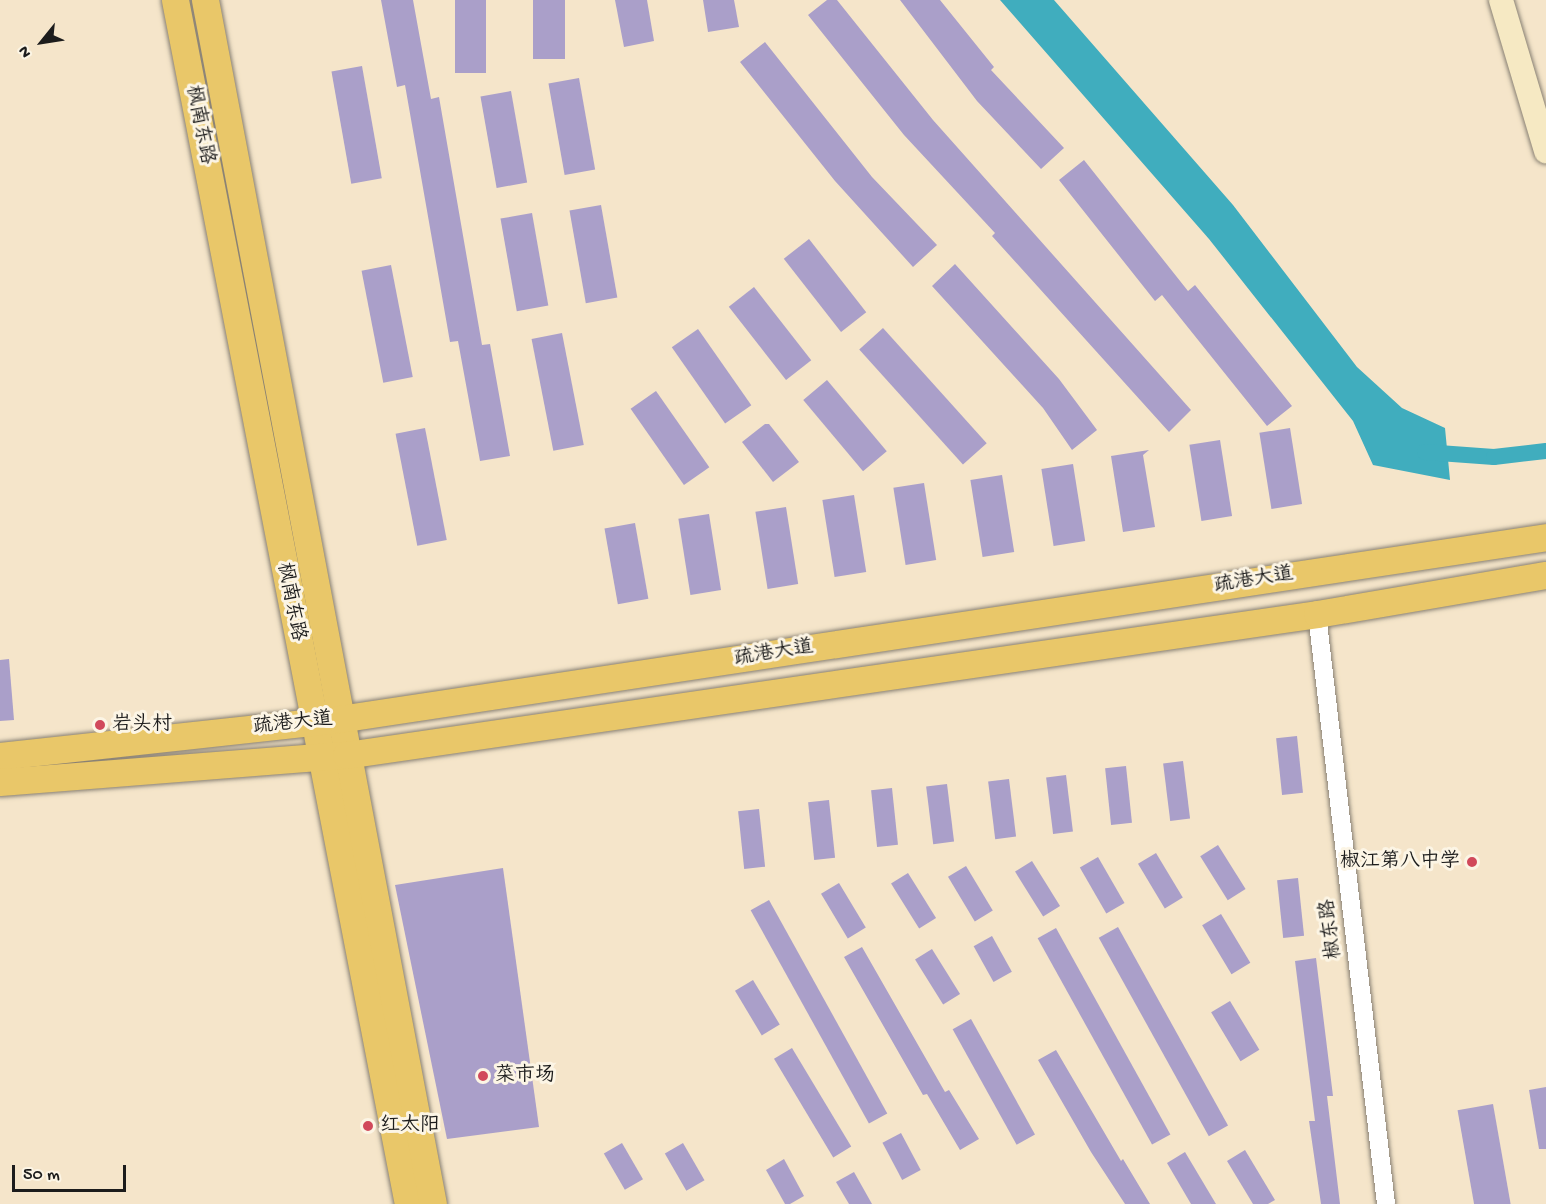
<!DOCTYPE html>
<meta charset="utf-8">
<style>
body{margin:0}
#map{position:relative;width:1546px;height:1204px;overflow:hidden;background:#f5e5ca;font-family:"Gochi Hand","LXGW WenKai TC",sans-serif}
div>[style]{position:absolute}
[style*='--x']{left:calc(var(--x)*1px);top:calc(var(--y)*1px);width:calc(var(--w)*1px);rotate:calc(var(--a)*1deg)}
.water>*{inset:0;background:#40adbe}
.canal>*{height:16px;margin:-8px;padding:0 8px;transform-origin:8px;border-radius:8px;background:#40adbe}
.building>*{inset:0;background:#aa9fc9;transform-origin:0 0}
.roads{filter:drop-shadow(0 0 2px #888073) drop-shadow(0 0 2px #888073)}
.minor>*{height:18px;margin:-9px;padding:0 9px;transform-origin:9px;border-radius:9px;background:#fff}
.secondary>*{height:24px;margin:-12px;padding:0 12px;transform-origin:12px;border-radius:12px;background:#f6e9c3}
.primary>*{height:27px;margin:-13.5px;padding:0 13.5px;transform-origin:13.5px;border-radius:13.5px;background:#e9c769}
.dots>*{width:16px;height:16px;translate:-50% -50%;box-sizing:border-box;border:3px solid #fcf5e5;border-radius:50%}
span{translate:-50% -50%;white-space:nowrap;text-align:center;line-height:1.15;-webkit-text-stroke:6px #fcf5e5;paint-order:stroke}
.street-label{font-size:20px;color:#1c1c1c}
.poi-label{font-size:20px;color:#1c1c1c}
.left{translate:0 -50%;text-align:left}
.right{translate:-100% -50%;text-align:right}
.north{position:absolute;left:12px;top:12px;width:60px;height:60px;-webkit-text-stroke:4px #fcf5e5;paint-order:stroke;rotate:240deg;font-size:16px;font-weight:700;line-height:24px;text-align:center;color:#1c1c1c}
.north::after{content:'';display:block;margin:auto;width:21px;height:27px;background:#1c1c1c;clip-path:polygon(50% 0,100% 100%,50% 72%,0 100%)}
.scale{position:absolute;left:12px;top:1165px;width:114px;height:27px;box-sizing:border-box;border:3px solid #1c1c1c;border-top:0;padding-left:8px;font-size:18px;line-height:21px;white-space:nowrap;color:#1c1c1c;-webkit-text-stroke:4px #fcf5e5;paint-order:stroke}
</style>
<div id="map">
<div class="water">
<i style="clip-path:polygon(1000px 0,1054px 0,1233px 205px,1357px 367px,1402px 408px,1445px 428px,1450px 480px,1373px 465px,1353px 421px,1209px 239px)"></i>
</div>
<div class="canal">
<i style="--x:1425;--y:452;--w:69;--a:4.1"></i>
<i style="--x:1494;--y:457;--w:52;--a:-6.6"></i>
</div>
<div class="building">
<i style="clip-path:polygon(381px 0,413px 0,431px 99px,439px 97px,482px 345px,490px 344px,510px 456px,480px 461px,458px 341px,450px 342px,405px 85px,397px 87px)"></i>
<i style="left:455px;top:0;width:31px;height:73px"></i>
<i style="left:533px;top:0;width:32px;height:59px"></i>
<i style="clip-path:polygon(615px 0,647px 0,654px 41px,624px 47px)"></i>
<i style="clip-path:polygon(703px 0,734px 0,739px 27px,708px 32px)"></i>
<i style="clip-path:polygon(827px 0,837px 0,933px 120px,1191px 410px,1169px 432px,992px 236px,995px 233px,904px 135px,808px 15px)"></i>
<i style="clip-path:polygon(900px 0,940px 0,994px 67px,991px 70px,1064px 148px,1041px 169px,977px 101px)"></i>
<i style="clip-path:polygon(765px 42px,872px 177px,937px 245px,913px 267px,835px 181px,740px 62px)"></i>
<i style="left:362px;top:66px;width:114px;height:31px;rotate:80deg"></i>
<i style="left:579px;top:78px;width:93px;height:31px;rotate:80deg"></i>
<i style="left:511px;top:91px;width:93px;height:31px;rotate:80deg"></i>
<i style="clip-path:polygon(1084px 160px,1188px 291px,1195px 285px,1292px 406px,1267px 426px,1162px 295px,1155px 301px,1059px 180px)"></i>
<i style="left:601px;top:205px;width:94px;height:32px;rotate:80deg"></i>
<i style="left:532px;top:213px;width:94px;height:32px;rotate:80deg"></i>
<i style="left:809px;top:239px;width:93px;height:32px;rotate:52deg"></i>
<i style="clip-path:polygon(955px 264px,1059px 379px,1097px 430px,1072px 450px,1043px 408px,932px 286px)"></i>
<i style="left:391px;top:265px;width:114px;height:30px;rotate:79deg"></i>
<i style="left:754px;top:287px;width:93px;height:32px;rotate:52deg"></i>
<i style="left:883px;top:328px;width:155px;height:32px;rotate:48deg"></i>
<i style="left:698px;top:329px;width:93px;height:32px;rotate:55deg"></i>
<i style="left:562px;top:333px;width:114px;height:31px;rotate:79deg"></i>
<i style="left:827px;top:380px;width:93px;height:31px;rotate:50deg"></i>
<i style="left:656px;top:391px;width:93px;height:31px;rotate:55deg"></i>
<i style="clip-path:polygon(765px 424px,769px 424px,799px 462px,773px 482px,742px 442px)"></i>
<i style="left:425px;top:428px;width:114px;height:30px;rotate:79deg"></i>
<i style="left:1290px;top:428px;width:77px;height:31px;rotate:81deg"></i>
<i style="left:1220px;top:440px;width:77px;height:31px;rotate:81deg"></i>
<i style="clip-path:polygon(1149px 450px,1143px 455px,1155px 527px,1123px 532px,1111px 456px)"></i>
<i style="left:1073px;top:464px;width:78px;height:32px;rotate:81deg"></i>
<i style="left:1002px;top:475px;width:78px;height:32px;rotate:81deg"></i>
<i style="left:924px;top:483px;width:78px;height:31px;rotate:81deg"></i>
<i style="left:854px;top:495px;width:78px;height:32px;rotate:81deg"></i>
<i style="left:786px;top:507px;width:78px;height:31px;rotate:81deg"></i>
<i style="left:709px;top:514px;width:77px;height:31px;rotate:81deg"></i>
<i style="left:635px;top:523px;width:77px;height:31px;rotate:80deg"></i>
<i style="clip-path:polygon(9px 659px,14px 720px,0 721px,0 660px)"></i>
<i style="left:1297px;top:736px;width:57px;height:21px;rotate:84deg"></i>
<i style="left:1183px;top:761px;width:58px;height:20px;rotate:83deg"></i>
<i style="left:1126px;top:766px;width:57px;height:21px;rotate:84deg"></i>
<i style="left:1066px;top:775px;width:57px;height:20px;rotate:83deg"></i>
<i style="left:1009px;top:779px;width:58px;height:21px;rotate:83deg"></i>
<i style="left:947px;top:784px;width:58px;height:21px;rotate:83deg"></i>
<i style="left:892px;top:788px;width:57px;height:21px;rotate:84deg"></i>
<i style="left:829px;top:800px;width:58px;height:21px;rotate:84deg"></i>
<i style="left:759px;top:809px;width:58px;height:21px;rotate:84deg"></i>
<i style="left:1218px;top:845px;width:52px;height:21px;rotate:58deg"></i>
<i style="left:1156px;top:853px;width:52px;height:21px;rotate:59deg"></i>
<i style="left:1098px;top:857px;width:53px;height:21px;rotate:60deg"></i>
<i style="left:1032px;top:861px;width:53px;height:20px;rotate:58deg"></i>
<i style="left:966px;top:866px;width:52px;height:21px;rotate:59deg"></i>
<i style="clip-path:polygon(503px 868px,539px 1127px,447px 1139px,395px 885px)"></i>
<i style="left:908px;top:873px;width:53px;height:20px;rotate:58deg"></i>
<i style="left:1298px;top:878px;width:58px;height:21px;rotate:84deg"></i>
<i style="left:839px;top:883px;width:52px;height:21px;rotate:59deg"></i>
<i style="left:769px;top:900px;width:244px;height:21px;rotate:61deg"></i>
<i style="left:1221px;top:914px;width:57px;height:22px;rotate:59deg"></i>
<i style="left:1118px;top:927px;width:227px;height:22px;rotate:61deg"></i>
<i style="left:1056px;top:928px;width:236px;height:21px;rotate:61deg"></i>
<i style="left:992px;top:936px;width:41px;height:21px;rotate:61deg"></i>
<i style="clip-path:polygon(862px 947px,945px 1092px,949px 1090px,979px 1139px,960px 1150px,927px 1094px,923px 1095px,844px 957px)"></i>
<i style="left:932px;top:949px;width:53px;height:20px;rotate:58deg"></i>
<i style="clip-path:polygon(1316px 958px,1333px 1096px,1327px 1096px,1340px 1204px,1321px 1204px,1309px 1121px,1315px 1121px,1295px 961px)"></i>
<i style="left:753px;top:980px;width:52px;height:21px;rotate:59deg"></i>
<i style="left:1230px;top:1001px;width:57px;height:22px;rotate:59deg"></i>
<i style="left:971px;top:1019px;width:132px;height:21px;rotate:61deg"></i>
<i style="left:792px;top:1048px;width:115px;height:21px;rotate:59deg"></i>
<i style="clip-path:polygon(1056px 1050px,1121px 1161px,1123px 1159px,1150px 1204px,1125px 1204px,1091px 1152px,1038px 1060px)"></i>
<i style="clip-path:polygon(1546px 1087px,1546px 1149px,1539px 1149px,1529px 1090px)"></i>
<i style="left:1493px;top:1104px;width:102px;height:36px;rotate:80deg"></i>
<i style="left:901px;top:1133px;width:42px;height:21px;rotate:62deg"></i>
<i style="left:622px;top:1143px;width:42px;height:21px;rotate:60deg"></i>
<i style="left:683px;top:1143px;width:43px;height:21px;rotate:60deg"></i>
<i style="clip-path:polygon(1245px 1150px,1275px 1200px,1268px 1204px,1253px 1204px,1227px 1161px)"></i>
<i style="clip-path:polygon(1185px 1152px,1216px 1204px,1191px 1204px,1167px 1163px)"></i>
<i style="clip-path:polygon(784px 1159px,804px 1196px,790px 1204px,785px 1204px,766px 1170px)"></i>
<i style="clip-path:polygon(854px 1172px,872px 1204px,849px 1204px,836px 1182px)"></i>
</div>
<div class="roads">
<div class="minor">
<i style="--x:1317;--y:614;--w:594;--a:83.33"></i>
</div>
<div class="secondary">
<i style="--x:1501;--y:0;--w:158;--a:73.4"></i>
</div>
<div class="primary">
<i style="--x:175;--y:0;--w:1226;--a:79.05"></i>
<i style="--x:205;--y:0;--w:1225;--a:79.28"></i>
<i style="--x:0;--y:756;--w:341;--a:-6.2"></i>
<i style="--x:339;--y:719;--w:1221;--a:-8.57"></i>
<i style="--x:0;--y:782;--w:347;--a:-4.5"></i>
<i style="--x:346;--y:755;--w:981;--a:-8.26"></i>
<i style="--x:1317;--y:614;--w:232;--a:-9.7"></i>
</div>
</div>
<div class="dots">
<i style="left:100px;top:725px;background:#d1495b"></i>
<i style="left:1472px;top:862px;background:#d1495b"></i>
<i style="left:483px;top:1076px;background:#d1495b"></i>
<i style="left:368px;top:1126px;background:#d1495b"></i>
</div>
<div class="street-label">
<span style="left:199px;top:125px;rotate:79deg">枫南东路</span>
<span style="left:1254px;top:581px;rotate:-9deg">疏港大道</span>
<span style="left:290px;top:602px;rotate:79deg">枫南东路</span>
<span style="left:774px;top:654px;rotate:-9deg">疏港大道</span>
<span style="left:293px;top:724px;rotate:-6deg">疏港大道</span>
<span style="left:1332px;top:929px;rotate:-97deg">椒东路</span>
</div>
<div class="poi-label">
<span class="left" style="left:112px;top:725px">岩头村</span>
<span class="right" style="left:1460px;top:862px">椒江第八中学</span>
<span class="left" style="left:495px;top:1076px">菜市场</span>
<span class="left" style="left:380px;top:1126px">红太阳</span>
</div>
<div class="north">N</div>
<div class="scale">50 m</div>
</div>
